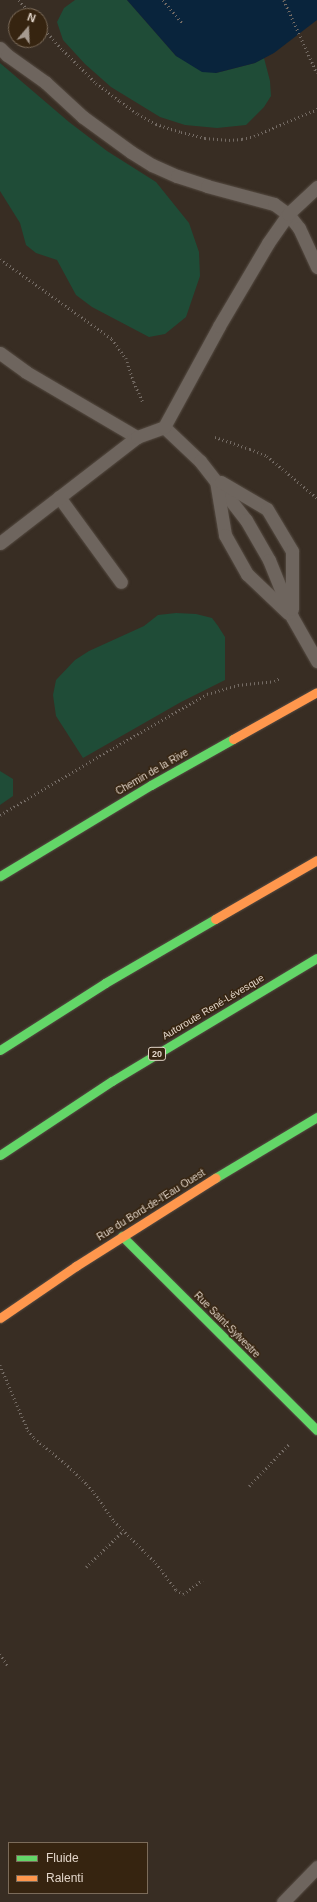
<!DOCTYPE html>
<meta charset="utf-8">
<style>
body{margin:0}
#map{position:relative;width:317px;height:1902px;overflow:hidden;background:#382d23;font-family:Arial,sans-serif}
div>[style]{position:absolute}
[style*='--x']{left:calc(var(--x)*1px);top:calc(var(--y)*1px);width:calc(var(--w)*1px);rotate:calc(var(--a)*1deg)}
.green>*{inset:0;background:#1f4c37}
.water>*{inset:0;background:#09243c}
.path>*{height:2.5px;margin-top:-1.25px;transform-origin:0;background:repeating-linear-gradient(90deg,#746b64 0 1px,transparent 0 4px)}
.roads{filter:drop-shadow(0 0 1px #554b42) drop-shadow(0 0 1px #554b42)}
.lane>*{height:13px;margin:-6.5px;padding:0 6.5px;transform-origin:6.5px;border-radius:6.5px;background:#6e655e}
.fast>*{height:9px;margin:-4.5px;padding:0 4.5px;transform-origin:4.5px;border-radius:4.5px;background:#63d668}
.slow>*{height:9px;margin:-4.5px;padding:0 4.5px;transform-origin:4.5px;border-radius:4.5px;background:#ff974d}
span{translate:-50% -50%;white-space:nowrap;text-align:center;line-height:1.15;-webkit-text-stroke:3px #362410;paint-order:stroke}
.shield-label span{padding:1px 3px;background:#362410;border:1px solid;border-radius:3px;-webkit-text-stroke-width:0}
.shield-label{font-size:9px;color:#e2d5c9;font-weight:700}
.street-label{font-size:10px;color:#e2d5c9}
.legend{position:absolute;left:8px;top:1842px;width:140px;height:52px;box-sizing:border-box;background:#362410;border:1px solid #7b6b5a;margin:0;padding:5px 7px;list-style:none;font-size:12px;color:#e2d5c9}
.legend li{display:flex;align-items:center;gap:8px;height:20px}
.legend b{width:20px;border:1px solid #7b6b5a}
.north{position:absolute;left:8px;top:8px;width:40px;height:40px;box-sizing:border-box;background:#362410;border:1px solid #7b6b5a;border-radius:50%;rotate:19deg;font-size:11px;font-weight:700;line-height:16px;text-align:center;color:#e2d5c9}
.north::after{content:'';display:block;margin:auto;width:14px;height:18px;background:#a69a8f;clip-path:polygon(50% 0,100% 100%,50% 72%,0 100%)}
</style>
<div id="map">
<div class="green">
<i style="clip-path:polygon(75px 0,127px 0,176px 56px,216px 73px,255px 63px,264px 58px,270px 81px,271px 96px,264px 107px,246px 125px,217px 128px,185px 125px,160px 117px,111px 87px,85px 64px,63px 40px,57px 22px,64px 8px)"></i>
<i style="clip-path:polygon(0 63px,69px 122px,107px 151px,156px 182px,189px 223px,199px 252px,200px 276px,186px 317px,165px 334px,149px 337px,92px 307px,76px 295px,57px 260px,36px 253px,26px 245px,20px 223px,0 191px)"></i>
<i style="clip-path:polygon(176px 613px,196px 614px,212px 618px,218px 626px,225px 637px,225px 680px,181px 702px,83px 758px,56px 716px,53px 695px,56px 680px,75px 660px,89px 651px,144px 626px,158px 615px)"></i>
<i style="clip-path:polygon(0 771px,13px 779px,13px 796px,0 805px)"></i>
</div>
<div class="water">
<i style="clip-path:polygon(127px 0,317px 0,317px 20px,274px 53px,255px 63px,216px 73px,202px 72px,176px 56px)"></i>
</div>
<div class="path">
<i style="--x:19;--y:0;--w:21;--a:49"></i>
<i style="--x:163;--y:0;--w:31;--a:50"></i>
<i style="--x:284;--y:0;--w:80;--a:65.7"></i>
<i style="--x:40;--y:24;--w:35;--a:49"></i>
<i style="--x:63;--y:50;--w:47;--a:45"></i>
<i style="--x:96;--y:83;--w:30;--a:37"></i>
<i style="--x:120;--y:101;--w:22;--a:36"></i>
<i style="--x:138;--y:114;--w:21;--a:29"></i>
<i style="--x:156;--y:124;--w:26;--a:18"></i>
<i style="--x:181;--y:132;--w:25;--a:14"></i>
<i style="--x:205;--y:138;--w:24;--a:5"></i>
<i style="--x:229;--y:140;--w:13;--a:-4"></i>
<i style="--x:242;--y:139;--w:12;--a:-14"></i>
<i style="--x:254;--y:136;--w:69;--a:-23.2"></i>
<i style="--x:0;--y:259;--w:138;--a:35.5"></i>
<i style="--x:112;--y:339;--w:24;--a:54"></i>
<i style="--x:126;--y:358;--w:25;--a:72"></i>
<i style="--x:134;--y:382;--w:22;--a:66"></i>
<i style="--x:215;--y:437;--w:37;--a:19"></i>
<i style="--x:250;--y:449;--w:18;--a:22"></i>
<i style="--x:267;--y:456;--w:65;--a:40"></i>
<i style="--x:0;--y:815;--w:131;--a:-30.7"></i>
<i style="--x:113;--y:748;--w:108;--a:-29.9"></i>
<i style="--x:207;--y:694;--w:32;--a:-16"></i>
<i style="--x:238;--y:685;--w:36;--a:-6"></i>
<i style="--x:274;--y:681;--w:7;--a:-27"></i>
<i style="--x:0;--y:1365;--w:71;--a:66.7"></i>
<i style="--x:28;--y:1430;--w:10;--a:53"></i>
<i style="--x:34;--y:1438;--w:40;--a:39"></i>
<i style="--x:65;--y:1463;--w:30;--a:44"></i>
<i style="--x:87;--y:1484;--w:19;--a:51"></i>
<i style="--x:99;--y:1499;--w:27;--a:56"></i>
<i style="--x:114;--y:1521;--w:59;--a:45"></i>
<i style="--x:156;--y:1563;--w:34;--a:53"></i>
<i style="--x:176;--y:1590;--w:8;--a:30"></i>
<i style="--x:183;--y:1594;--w:24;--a:-36"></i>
<i style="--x:249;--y:1486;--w:59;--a:-46.4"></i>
<i style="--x:86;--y:1567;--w:52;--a:-44.2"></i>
<i style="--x:0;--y:1654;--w:14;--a:56"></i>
</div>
<div class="roads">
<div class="lane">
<i style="--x:0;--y:48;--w:10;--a:45"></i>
<i style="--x:7;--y:55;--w:47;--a:35.4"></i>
<i style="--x:45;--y:82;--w:52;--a:42.6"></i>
<i style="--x:83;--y:117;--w:59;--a:36.1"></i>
<i style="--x:131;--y:152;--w:25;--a:32"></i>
<i style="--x:152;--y:165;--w:27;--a:24"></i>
<i style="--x:177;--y:176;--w:32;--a:18"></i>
<i style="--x:207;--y:186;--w:69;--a:15"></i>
<i style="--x:274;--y:204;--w:17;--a:36"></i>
<i style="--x:288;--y:214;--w:18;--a:52"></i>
<i style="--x:299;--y:228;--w:43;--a:65.2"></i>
<i style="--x:0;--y:353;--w:32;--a:36"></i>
<i style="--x:26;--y:372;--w:129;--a:30.4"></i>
<i style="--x:164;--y:427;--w:50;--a:43.4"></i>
<i style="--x:200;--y:461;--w:75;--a:52.1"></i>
<i style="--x:246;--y:520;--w:46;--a:60.1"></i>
<i style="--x:269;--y:560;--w:61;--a:68"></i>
<i style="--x:292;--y:617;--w:51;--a:60.4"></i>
<i style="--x:216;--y:481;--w:55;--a:80.5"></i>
<i style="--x:225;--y:535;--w:45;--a:60.6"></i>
<i style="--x:247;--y:574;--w:57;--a:43.6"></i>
<i style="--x:221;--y:482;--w:53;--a:30.4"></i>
<i style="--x:267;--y:509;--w:49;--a:59.2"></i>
<i style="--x:292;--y:551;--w:58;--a:90"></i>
<i style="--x:59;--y:497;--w:105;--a:53.9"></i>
<i style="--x:0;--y:543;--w:173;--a:-37.7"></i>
<i style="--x:137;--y:437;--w:29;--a:-20"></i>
<i style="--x:164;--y:427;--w:115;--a:-61.4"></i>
<i style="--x:219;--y:326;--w:96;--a:-59.4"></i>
<i style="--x:268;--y:243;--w:35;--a:-55"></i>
<i style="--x:288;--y:214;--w:40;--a:-43"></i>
<i style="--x:283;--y:1902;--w:49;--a:-45.8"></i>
</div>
<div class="fast">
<i style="--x:0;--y:876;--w:176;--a:-31.1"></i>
<i style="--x:151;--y:785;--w:94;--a:-29.3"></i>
<i style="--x:0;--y:1050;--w:125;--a:-32.5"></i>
<i style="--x:105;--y:983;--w:127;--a:-30.2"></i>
<i style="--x:0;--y:1155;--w:134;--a:-33.5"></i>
<i style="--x:112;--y:1081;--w:239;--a:-31"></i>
<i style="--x:215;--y:1178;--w:119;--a:-30.9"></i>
<i style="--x:122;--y:1236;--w:275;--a:44.9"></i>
</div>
<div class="slow">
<i style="--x:233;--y:739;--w:96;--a:-29.2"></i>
<i style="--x:215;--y:919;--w:118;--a:-30"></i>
<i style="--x:0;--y:1318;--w:92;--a:-34.4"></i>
<i style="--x:76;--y:1266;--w:165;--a:-32.3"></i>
</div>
</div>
<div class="shield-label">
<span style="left:157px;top:1054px">20</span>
</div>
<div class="street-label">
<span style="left:152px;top:772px;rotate:-30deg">Chemin de la Rive</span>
<span style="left:213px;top:1007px;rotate:-31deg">Autoroute René-Lévesque</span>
<span style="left:151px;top:1205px;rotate:-32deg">Rue du Bord-de-l'Eau Ouest</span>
<span style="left:227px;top:1325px;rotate:45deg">Rue Saint-Sylvestre</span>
</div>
<ul class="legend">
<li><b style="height:5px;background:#63d668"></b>Fluide</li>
<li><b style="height:5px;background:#ff974d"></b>Ralenti</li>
</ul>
<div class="north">N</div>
</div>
